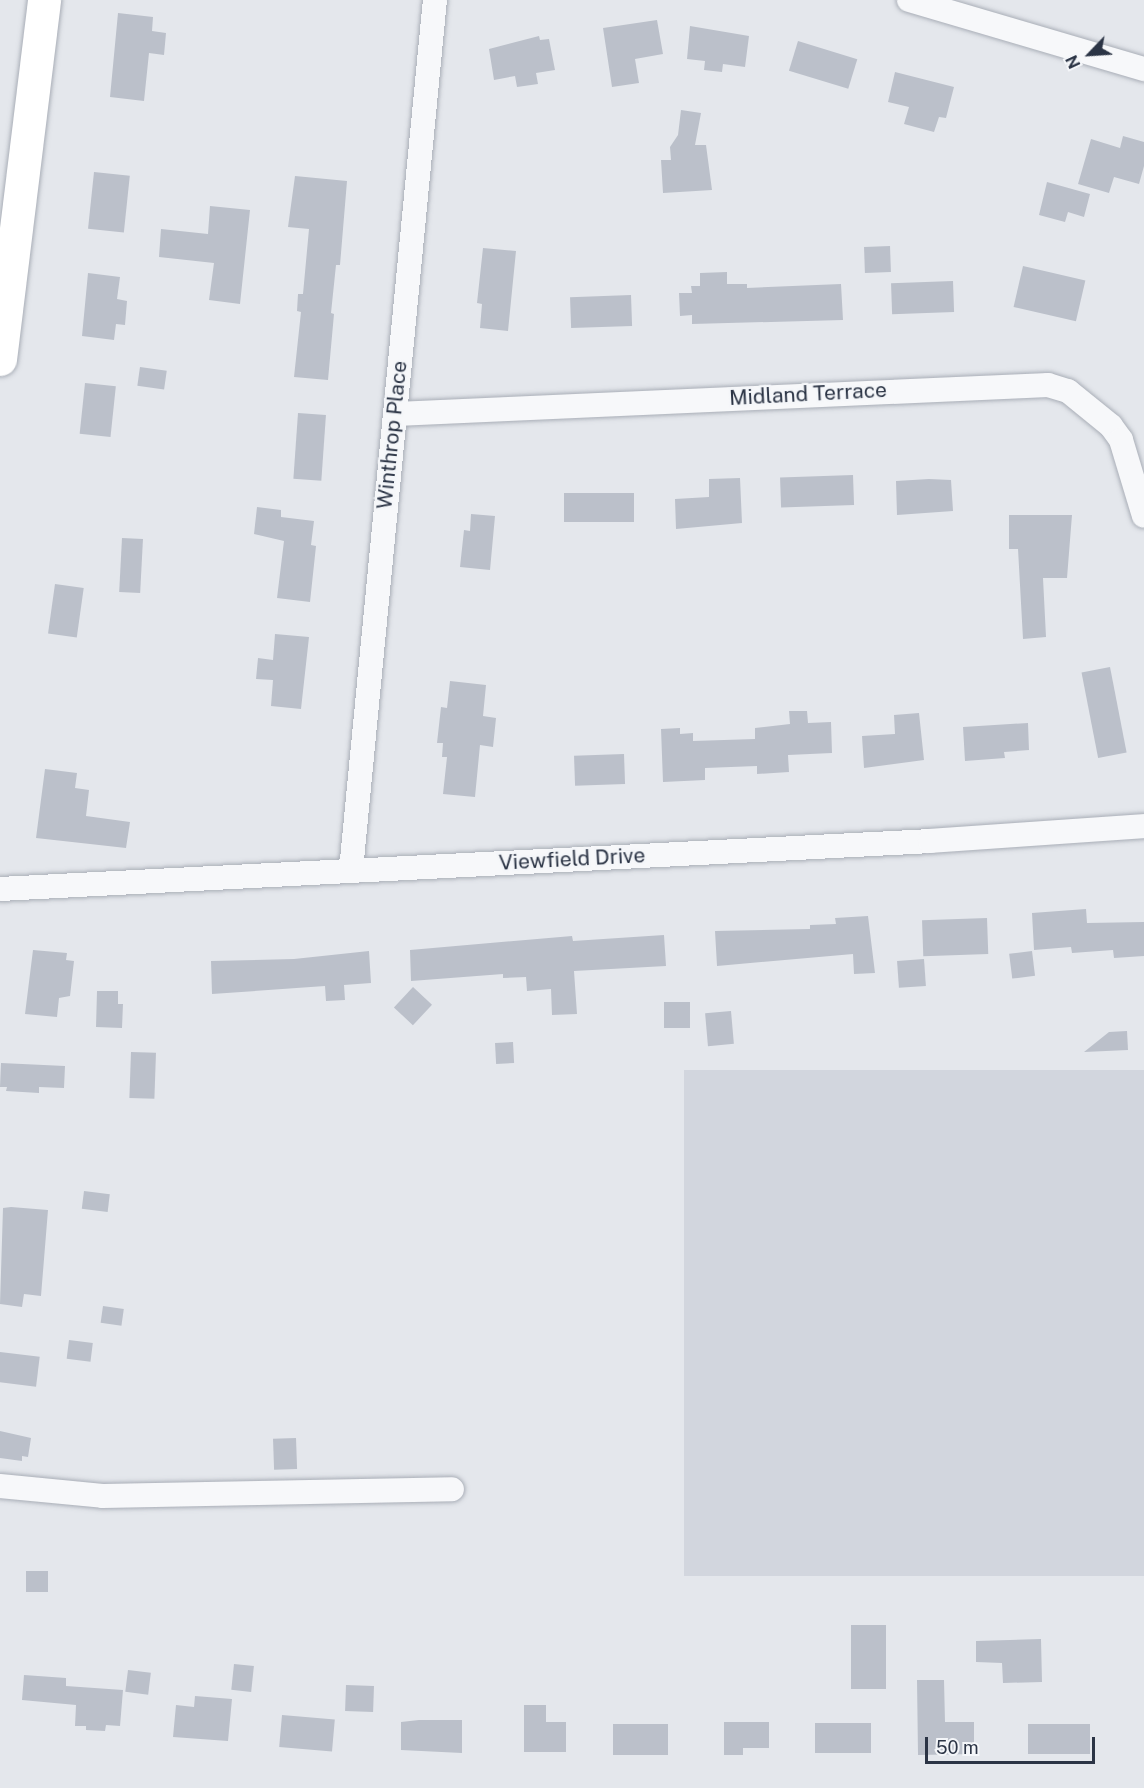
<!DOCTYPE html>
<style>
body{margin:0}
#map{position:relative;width:1144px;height:1788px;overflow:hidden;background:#e4e7ec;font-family:"Public Sans",sans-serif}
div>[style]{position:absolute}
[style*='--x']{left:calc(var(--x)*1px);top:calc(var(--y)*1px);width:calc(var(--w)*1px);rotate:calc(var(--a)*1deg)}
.built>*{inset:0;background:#d2d6de;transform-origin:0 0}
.building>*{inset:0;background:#bbc0ca;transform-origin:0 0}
.roads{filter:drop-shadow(0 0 2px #a9aeb7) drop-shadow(0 0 2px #a9aeb7)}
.minor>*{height:24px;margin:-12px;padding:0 12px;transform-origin:12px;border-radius:12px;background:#f7f8fa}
.secondary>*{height:33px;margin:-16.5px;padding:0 16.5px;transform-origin:16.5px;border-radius:16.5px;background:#fff}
span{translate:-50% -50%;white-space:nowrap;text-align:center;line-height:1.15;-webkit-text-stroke:4.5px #f4f6f9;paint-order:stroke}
.street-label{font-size:21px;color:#2b3445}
.north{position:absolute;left:1060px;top:24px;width:60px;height:60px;-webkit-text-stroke:4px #f4f6f9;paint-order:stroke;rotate:245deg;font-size:16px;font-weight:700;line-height:24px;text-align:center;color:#2b3445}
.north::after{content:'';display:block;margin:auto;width:21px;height:27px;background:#2b3445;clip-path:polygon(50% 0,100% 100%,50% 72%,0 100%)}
.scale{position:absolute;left:925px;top:1737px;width:170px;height:27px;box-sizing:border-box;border:3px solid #2b3445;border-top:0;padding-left:8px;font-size:18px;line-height:21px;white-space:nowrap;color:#2b3445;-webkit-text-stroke:4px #f4f6f9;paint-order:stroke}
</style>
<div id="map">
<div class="built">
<i style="left:1144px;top:1070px;width:506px;height:460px;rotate:90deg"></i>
</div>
<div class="building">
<i style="clip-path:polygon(118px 13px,153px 17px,152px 31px,166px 33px,164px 55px,149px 53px,144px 101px,110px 97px)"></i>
<i style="clip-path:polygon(657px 20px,663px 54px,635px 59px,639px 83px,612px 87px,603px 28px)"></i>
<i style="clip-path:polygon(690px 26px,749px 36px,745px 67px,723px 64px,722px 72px,704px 70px,705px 61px,687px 59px)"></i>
<i style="clip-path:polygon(539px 36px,540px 40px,549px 39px,555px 70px,536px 73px,538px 84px,517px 87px,515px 76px,494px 80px,489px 49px)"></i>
<i style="left:798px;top:41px;width:62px;height:31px;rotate:17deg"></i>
<i style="clip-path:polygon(895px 72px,954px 87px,946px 118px,939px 117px,934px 132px,904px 124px,909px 107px,888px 102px)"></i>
<i style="clip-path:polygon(681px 110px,701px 113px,695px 145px,706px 145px,712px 190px,663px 193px,661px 160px,671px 160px,670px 147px,678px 135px)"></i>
<i style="clip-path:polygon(1123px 136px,1144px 142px,1144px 166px,1139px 184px,1114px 177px,1109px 193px,1078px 184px,1091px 139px,1120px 148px)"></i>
<i style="left:94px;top:172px;width:36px;height:57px;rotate:6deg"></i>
<i style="clip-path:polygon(295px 176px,347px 181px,340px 265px,336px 265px,331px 313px,334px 314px,328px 380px,294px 377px,301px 312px,297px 311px,298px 294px,303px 294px,309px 229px,288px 227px)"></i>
<i style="clip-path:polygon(1047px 182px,1090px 194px,1084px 217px,1068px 212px,1065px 222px,1039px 215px)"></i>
<i style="clip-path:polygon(210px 206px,250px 210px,240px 304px,209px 300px,214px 263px,159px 257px,161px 229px,208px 234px)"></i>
<i style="left:890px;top:246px;width:26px;height:26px;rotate:88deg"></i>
<i style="clip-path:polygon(483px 248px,516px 251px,508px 331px,480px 328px,482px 304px,477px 303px)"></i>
<i style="left:1023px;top:266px;width:64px;height:42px;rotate:13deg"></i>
<i style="clip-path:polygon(727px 272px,727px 284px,747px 284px,747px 288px,841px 284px,843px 320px,692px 324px,692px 315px,680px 316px,679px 293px,692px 293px,691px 286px,700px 286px,700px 273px)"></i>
<i style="clip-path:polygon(88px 273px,120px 277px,117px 299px,127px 301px,125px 325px,116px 324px,114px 340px,82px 336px)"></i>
<i style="left:953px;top:281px;width:31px;height:62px;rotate:88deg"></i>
<i style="left:631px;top:295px;width:31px;height:61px;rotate:88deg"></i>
<i style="left:140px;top:367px;width:27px;height:19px;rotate:8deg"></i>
<i style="left:85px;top:383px;width:31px;height:51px;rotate:6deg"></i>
<i style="left:298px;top:413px;width:28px;height:66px;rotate:4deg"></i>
<i style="left:853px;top:475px;width:30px;height:73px;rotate:88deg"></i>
<i style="clip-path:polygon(740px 478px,742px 523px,676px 529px,675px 499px,709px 497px,709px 479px)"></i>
<i style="clip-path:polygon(929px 479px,951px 480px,953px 511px,897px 515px,896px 481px)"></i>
<i style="left:634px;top:493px;width:29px;height:70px;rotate:90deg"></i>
<i style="clip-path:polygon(257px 507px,281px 510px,281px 517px,314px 521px,311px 545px,316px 546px,310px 602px,277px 598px,284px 541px,254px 534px)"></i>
<i style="clip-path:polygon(471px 514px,495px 516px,490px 570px,460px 567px,464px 530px,470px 531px)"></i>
<i style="clip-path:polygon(1009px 515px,1072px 515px,1067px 578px,1043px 578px,1046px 637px,1023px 639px,1018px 549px,1009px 549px)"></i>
<i style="left:122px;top:538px;width:21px;height:54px;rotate:3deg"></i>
<i style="left:55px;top:584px;width:29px;height:50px;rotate:8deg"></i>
<i style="clip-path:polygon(275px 634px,309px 637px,301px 709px,271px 706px,273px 680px,256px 679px,258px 658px,273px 660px)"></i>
<i style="left:1110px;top:667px;width:87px;height:29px;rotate:79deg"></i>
<i style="clip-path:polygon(450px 681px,486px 685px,483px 716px,496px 718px,493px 747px,480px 745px,475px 797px,443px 794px,447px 757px,442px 757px,443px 743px,437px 743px,441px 707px,447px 708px)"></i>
<i style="clip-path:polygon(789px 711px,807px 711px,808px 723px,831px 722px,832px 753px,788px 755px,789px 772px,757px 774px,757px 766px,705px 768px,705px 780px,663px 782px,661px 729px,680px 728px,680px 734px,693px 733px,693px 741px,755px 739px,755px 728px,790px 724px)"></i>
<i style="clip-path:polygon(919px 713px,924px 760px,864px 768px,862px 736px,895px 734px,894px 715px)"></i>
<i style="clip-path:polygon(1028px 723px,1029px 750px,1004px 752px,1005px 758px,965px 761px,963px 727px)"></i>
<i style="left:624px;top:754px;width:30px;height:50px;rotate:88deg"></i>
<i style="clip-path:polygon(45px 769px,77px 773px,75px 788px,89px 790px,86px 816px,130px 822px,126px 848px,36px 838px)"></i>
<i style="clip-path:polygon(1086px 909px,1087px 923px,1144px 922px,1144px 956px,1114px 958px,1113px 950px,1072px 953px,1071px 947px,1034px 950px,1032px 913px)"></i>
<i style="clip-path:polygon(868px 916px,875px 973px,854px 974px,853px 954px,717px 966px,715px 931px,810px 929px,810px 925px,836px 924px,835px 918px)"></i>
<i style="left:987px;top:918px;width:36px;height:65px;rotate:88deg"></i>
<i style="clip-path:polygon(664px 935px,666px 966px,574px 971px,577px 1014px,552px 1015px,551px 989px,527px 991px,526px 977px,503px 978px,503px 974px,411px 981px,410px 950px,572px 936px,573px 941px)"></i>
<i style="clip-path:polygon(33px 950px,67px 953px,66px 960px,74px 961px,70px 996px,59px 998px,57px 1017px,25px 1014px)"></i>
<i style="clip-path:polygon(369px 951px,371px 983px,344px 985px,345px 1000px,326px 1001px,325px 986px,212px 994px,211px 961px,294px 959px)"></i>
<i style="left:1032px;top:951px;width:25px;height:23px;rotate:83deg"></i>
<i style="left:924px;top:959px;width:27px;height:27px;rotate:86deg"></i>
<i style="left:413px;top:987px;width:26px;height:28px;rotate:43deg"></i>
<i style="clip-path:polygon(97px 991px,118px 991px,118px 1004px,123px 1004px,122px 1028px,96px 1027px)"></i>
<i style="left:664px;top:1002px;width:26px;height:26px"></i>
<i style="left:731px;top:1011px;width:33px;height:26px;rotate:85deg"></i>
<i style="clip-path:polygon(1127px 1031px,1128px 1050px,1084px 1052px,1109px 1032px)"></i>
<i style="left:513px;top:1042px;width:21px;height:18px;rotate:87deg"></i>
<i style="left:131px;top:1052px;width:25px;height:46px;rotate:2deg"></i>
<i style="clip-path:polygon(1px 1063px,65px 1066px,64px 1088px,39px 1087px,39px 1093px,6px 1091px,7px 1087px,0 1087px)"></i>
<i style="left:84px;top:1191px;width:26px;height:18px;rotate:7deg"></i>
<i style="clip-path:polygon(11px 1207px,48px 1210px,41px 1296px,24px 1294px,22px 1307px,0 1304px,3px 1208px)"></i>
<i style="left:103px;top:1306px;width:21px;height:17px;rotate:8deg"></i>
<i style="left:69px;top:1340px;width:24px;height:19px;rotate:7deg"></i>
<i style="left:0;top:1352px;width:40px;height:30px;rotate:7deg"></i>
<i style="clip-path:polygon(0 1431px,31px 1438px,28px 1457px,22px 1456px,22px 1461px,0 1458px)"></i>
<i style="left:296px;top:1438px;width:31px;height:23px;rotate:88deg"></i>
<i style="left:26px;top:1571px;width:22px;height:21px"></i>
<i style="left:851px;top:1625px;width:35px;height:64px"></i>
<i style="clip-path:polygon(1041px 1639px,1042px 1682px,1003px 1683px,1002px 1663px,976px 1662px,976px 1641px)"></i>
<i style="left:234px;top:1664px;width:20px;height:26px;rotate:6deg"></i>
<i style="left:128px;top:1670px;width:23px;height:22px;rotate:7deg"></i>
<i style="clip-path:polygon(24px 1675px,66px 1678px,66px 1686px,123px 1690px,120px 1726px,106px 1725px,105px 1731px,86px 1730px,86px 1726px,75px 1726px,76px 1705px,22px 1700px)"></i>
<i style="clip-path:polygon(917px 1680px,944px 1680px,945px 1722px,974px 1722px,974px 1754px,918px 1755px)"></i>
<i style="left:346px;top:1685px;width:28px;height:26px;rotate:2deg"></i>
<i style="clip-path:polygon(195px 1696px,232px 1699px,228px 1741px,173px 1737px,176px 1705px,194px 1707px)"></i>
<i style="clip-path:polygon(524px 1705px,546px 1705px,546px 1722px,566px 1722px,566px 1752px,524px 1752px)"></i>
<i style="left:282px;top:1715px;width:53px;height:32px;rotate:5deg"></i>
<i style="clip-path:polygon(419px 1720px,462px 1720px,462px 1753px,401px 1750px,401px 1722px)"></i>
<i style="clip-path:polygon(724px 1722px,769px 1722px,769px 1748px,743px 1748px,743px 1755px,724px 1755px)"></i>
<i style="left:815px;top:1723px;width:56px;height:30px"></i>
<i style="left:613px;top:1724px;width:55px;height:31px"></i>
<i style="left:1028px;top:1724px;width:62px;height:30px"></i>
</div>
<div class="roads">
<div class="minor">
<i style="--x:909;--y:0;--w:245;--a:16.4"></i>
<i style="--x:396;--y:414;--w:653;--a:-2.55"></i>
<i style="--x:1048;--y:385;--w:21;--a:17"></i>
<i style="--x:1068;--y:391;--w:55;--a:39.1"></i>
<i style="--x:1111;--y:426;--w:17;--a:54"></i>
<i style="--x:1121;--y:440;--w:79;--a:73.2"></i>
<i style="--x:351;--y:870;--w:874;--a:-84.49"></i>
<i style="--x:0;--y:889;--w:931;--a:-2.95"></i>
<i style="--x:930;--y:841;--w:215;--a:-4"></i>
<i style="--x:0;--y:1486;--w:103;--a:5.5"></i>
<i style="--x:103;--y:1496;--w:349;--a:-1.1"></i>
</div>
<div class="secondary">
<i style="--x:0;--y:359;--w:362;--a:-83"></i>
</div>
</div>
<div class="street-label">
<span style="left:808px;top:394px;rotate:-3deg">Midland Terrace</span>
<span style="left:392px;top:435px;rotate:-84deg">Winthrop Place</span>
<span style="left:572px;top:859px;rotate:-3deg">Viewfield Drive</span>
</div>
<div class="north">N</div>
<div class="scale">50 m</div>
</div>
